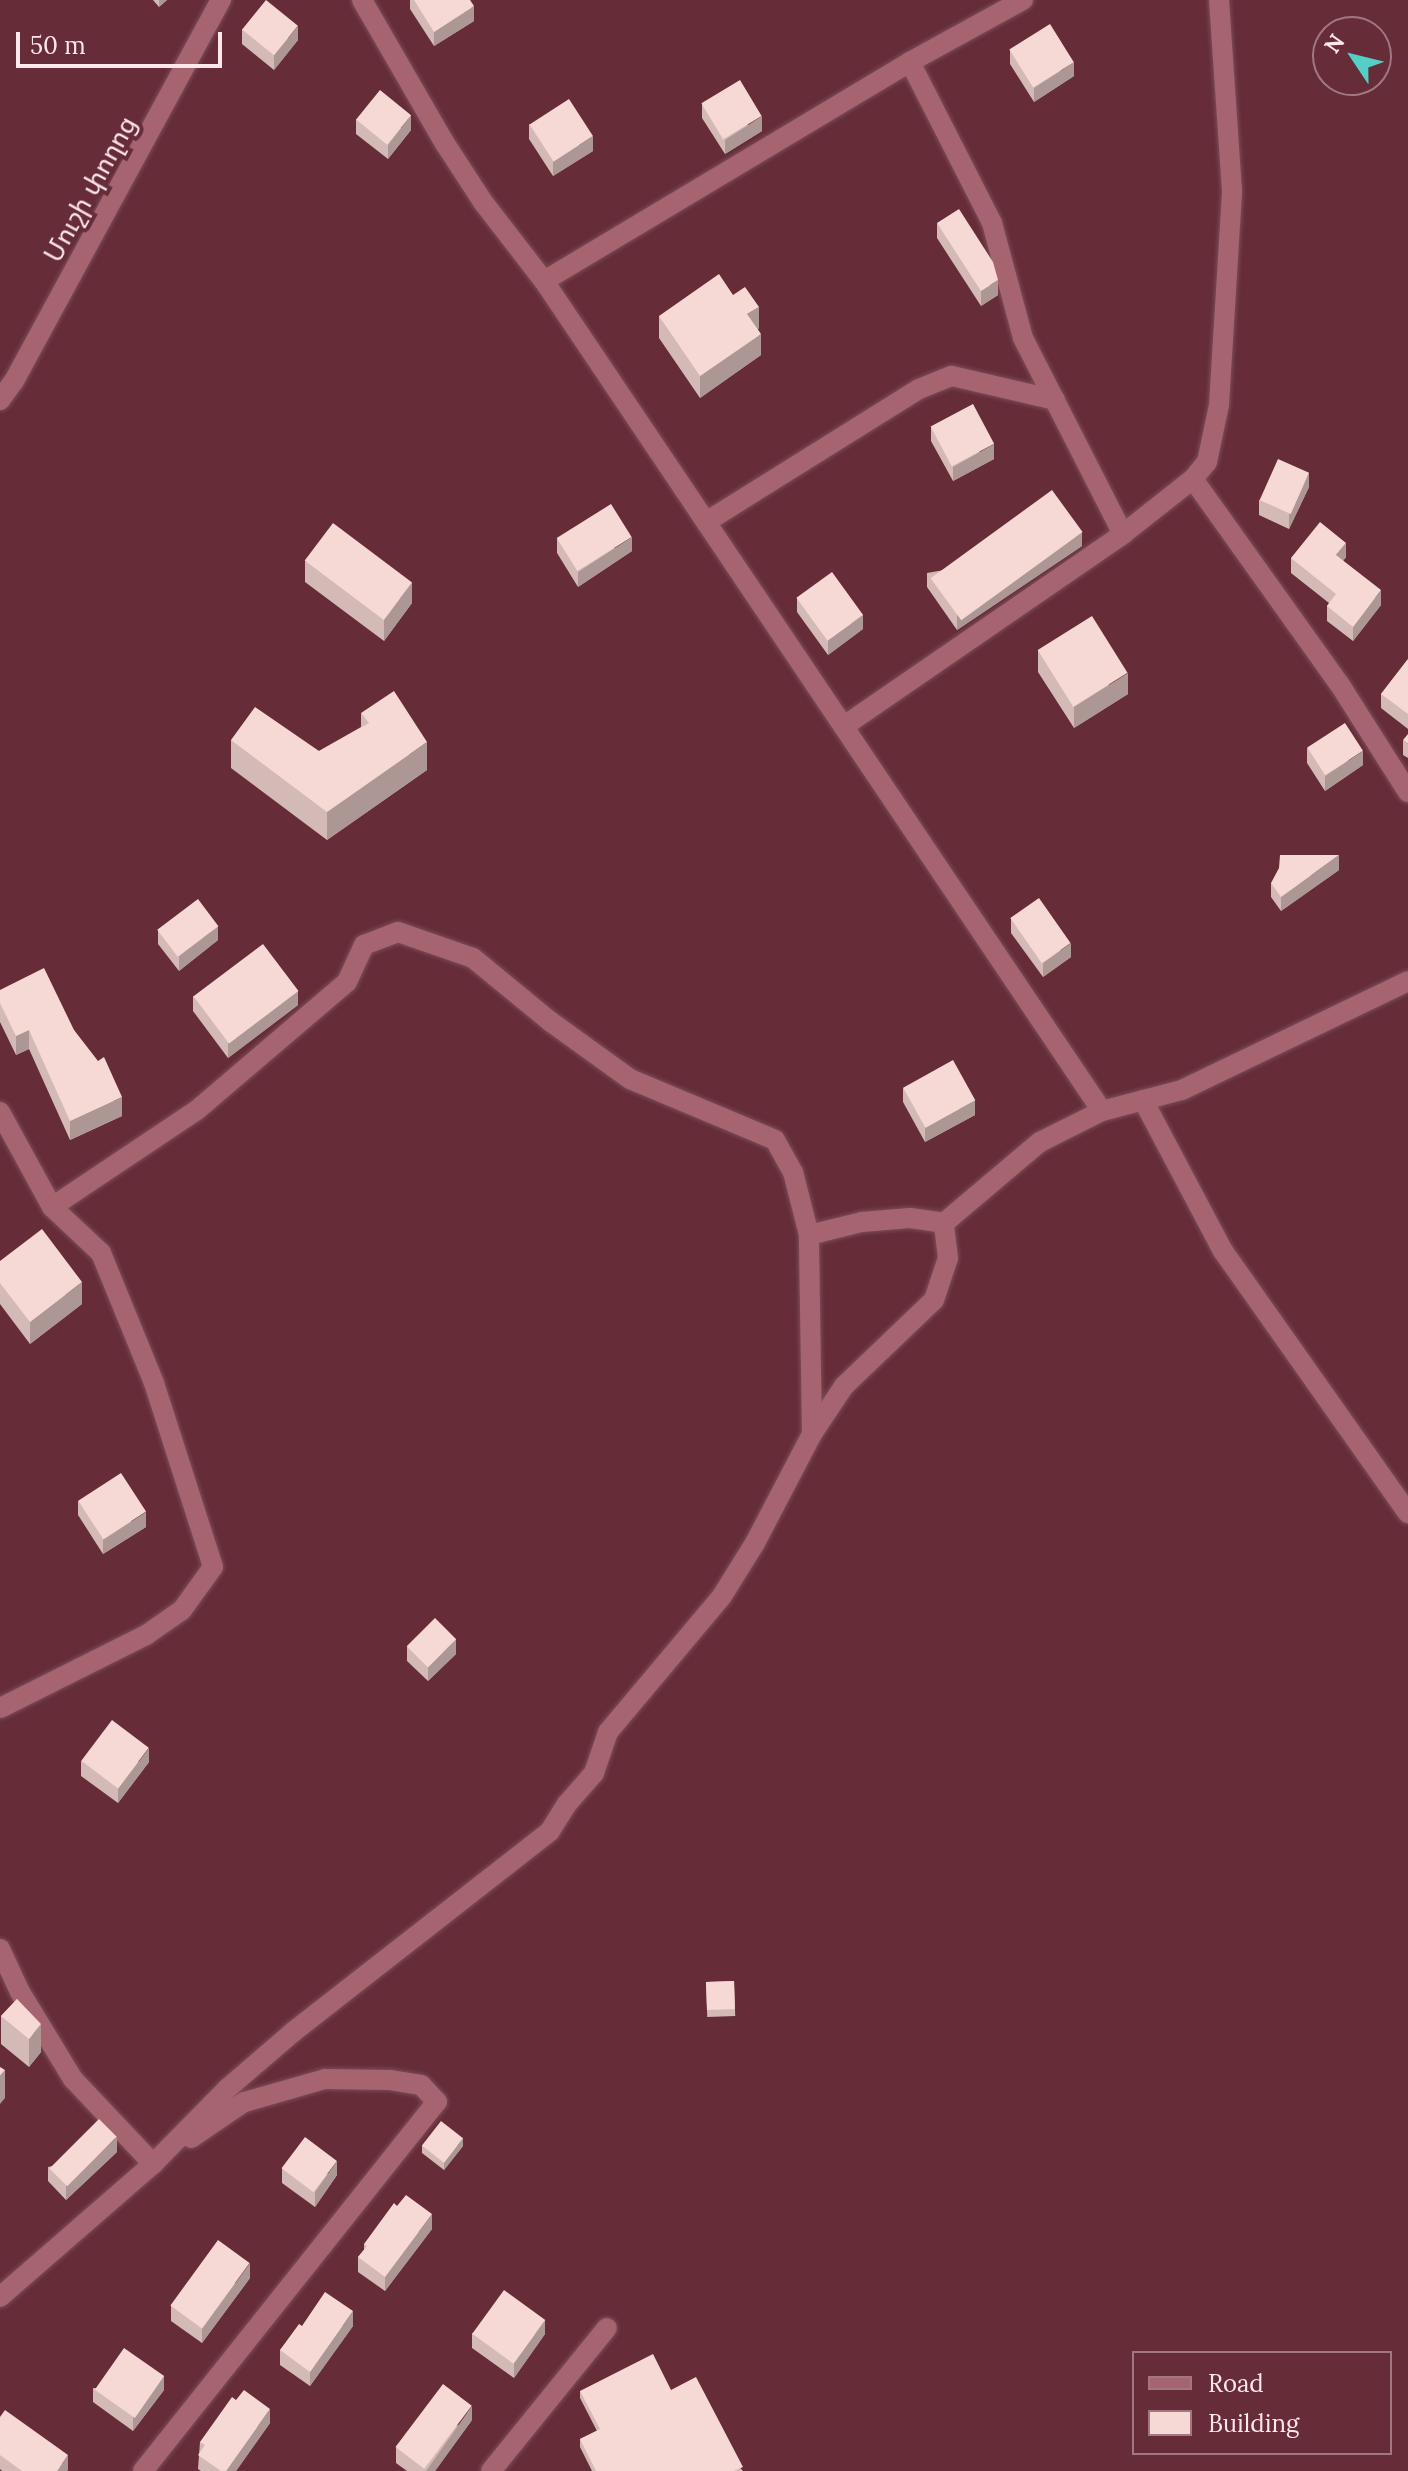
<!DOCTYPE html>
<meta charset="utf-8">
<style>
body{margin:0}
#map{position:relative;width:1408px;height:2471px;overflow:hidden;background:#662c38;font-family:Lora,"Noto Sans Armenian",serif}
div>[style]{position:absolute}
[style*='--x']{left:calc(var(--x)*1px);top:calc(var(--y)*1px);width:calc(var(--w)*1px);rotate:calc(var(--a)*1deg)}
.roads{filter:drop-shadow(0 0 2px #7b4c58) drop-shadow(0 0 2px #7b4c58)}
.street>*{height:20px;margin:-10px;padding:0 10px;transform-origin:10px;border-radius:10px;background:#a56470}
.wall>*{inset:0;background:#d4bab6;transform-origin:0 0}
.shaded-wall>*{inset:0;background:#ac9794}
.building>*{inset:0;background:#f6d8d4;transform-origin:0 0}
span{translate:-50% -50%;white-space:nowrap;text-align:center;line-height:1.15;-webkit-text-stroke:8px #662c38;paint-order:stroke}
.street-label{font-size:26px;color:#fee7ea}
.legend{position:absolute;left:1132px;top:2351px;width:260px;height:104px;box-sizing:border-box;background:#662c38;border:2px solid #a3777f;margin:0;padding:10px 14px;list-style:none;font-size:24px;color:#fee7ea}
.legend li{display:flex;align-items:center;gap:16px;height:40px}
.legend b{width:40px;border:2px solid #a3777f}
.north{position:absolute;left:1312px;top:16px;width:80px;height:80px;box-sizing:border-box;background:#662c38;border:2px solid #a3777f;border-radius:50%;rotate:305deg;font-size:22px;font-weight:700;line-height:32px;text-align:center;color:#fee7ea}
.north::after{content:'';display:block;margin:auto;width:28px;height:36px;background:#55cec5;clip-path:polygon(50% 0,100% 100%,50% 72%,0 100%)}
.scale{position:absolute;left:16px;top:32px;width:206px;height:36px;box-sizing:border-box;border:4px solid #fee7ea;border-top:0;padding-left:10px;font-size:24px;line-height:28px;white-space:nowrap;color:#fee7ea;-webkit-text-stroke:6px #662c38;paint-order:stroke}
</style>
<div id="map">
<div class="roads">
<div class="street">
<i style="--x:362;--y:0;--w:164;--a:60"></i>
<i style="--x:444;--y:142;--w:72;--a:57"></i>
<i style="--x:483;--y:202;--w:100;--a:52.3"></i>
<i style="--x:544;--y:281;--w:1000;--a:56.09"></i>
<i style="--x:910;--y:62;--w:129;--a:-28.8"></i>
<i style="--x:544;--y:281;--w:427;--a:-30.9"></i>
<i style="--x:910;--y:62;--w:181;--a:63"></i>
<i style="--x:992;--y:223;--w:119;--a:74.9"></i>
<i style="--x:1023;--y:338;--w:220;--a:63"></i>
<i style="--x:0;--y:400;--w:24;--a:-54"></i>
<i style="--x:14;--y:381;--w:434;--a:-61.5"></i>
<i style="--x:1193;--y:479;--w:253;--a:54.5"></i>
<i style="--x:1340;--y:685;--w:127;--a:57.6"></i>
<i style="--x:706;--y:522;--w:251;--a:-32"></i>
<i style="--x:919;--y:389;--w:35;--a:-22"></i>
<i style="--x:952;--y:376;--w:106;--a:13.1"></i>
<i style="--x:844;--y:726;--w:339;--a:-34.5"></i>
<i style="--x:1123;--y:534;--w:89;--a:-38.2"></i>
<i style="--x:1193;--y:479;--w:22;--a:-51"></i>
<i style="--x:1207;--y:462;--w:58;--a:-78.1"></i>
<i style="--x:1219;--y:405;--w:214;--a:-86.5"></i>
<i style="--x:1232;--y:191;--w:191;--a:-93.9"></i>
<i style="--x:1143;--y:1100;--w:171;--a:62.1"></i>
<i style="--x:1223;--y:1251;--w:321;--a:54.8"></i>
<i style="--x:0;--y:1112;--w:108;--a:61.3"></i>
<i style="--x:52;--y:1207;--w:67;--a:43.2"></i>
<i style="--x:101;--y:1253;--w:140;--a:67.8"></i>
<i style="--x:154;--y:1383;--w:193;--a:72.2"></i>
<i style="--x:213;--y:1567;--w:53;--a:125.8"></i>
<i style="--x:182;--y:1610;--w:44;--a:145.2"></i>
<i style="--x:146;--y:1635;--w:163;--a:153.4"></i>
<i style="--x:52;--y:1207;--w:174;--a:-33.8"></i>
<i style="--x:197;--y:1110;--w:197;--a:-40.5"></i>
<i style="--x:347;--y:982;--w:41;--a:-65.3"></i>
<i style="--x:364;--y:945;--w:36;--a:-21"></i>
<i style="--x:398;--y:932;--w:79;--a:19.1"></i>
<i style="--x:473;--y:958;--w:101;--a:39.4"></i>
<i style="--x:551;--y:1022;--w:97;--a:35.8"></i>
<i style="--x:630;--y:1079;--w:157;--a:22.8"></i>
<i style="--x:775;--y:1140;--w:37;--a:61"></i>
<i style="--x:793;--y:1172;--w:65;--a:75.7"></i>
<i style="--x:809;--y:1235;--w:55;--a:-13.8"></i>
<i style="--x:862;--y:1222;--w:48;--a:-4.8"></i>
<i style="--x:910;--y:1218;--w:34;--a:8"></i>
<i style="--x:944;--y:1223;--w:126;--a:-40.2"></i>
<i style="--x:1040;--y:1142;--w:69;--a:-26.6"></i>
<i style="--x:1102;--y:1111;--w:83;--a:-14.7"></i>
<i style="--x:1182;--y:1090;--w:251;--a:-25.7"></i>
<i style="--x:812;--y:1434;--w:58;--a:-56.3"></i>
<i style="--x:844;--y:1386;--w:124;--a:-43.7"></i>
<i style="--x:934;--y:1300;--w:44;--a:-71.6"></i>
<i style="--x:948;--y:1258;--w:35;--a:-97"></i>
<i style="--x:0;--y:1949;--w:47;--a:65.1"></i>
<i style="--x:20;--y:1992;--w:102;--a:58.7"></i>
<i style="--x:73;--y:2079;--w:117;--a:46.7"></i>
<i style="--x:0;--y:2297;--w:203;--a:-41"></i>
<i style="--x:153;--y:2164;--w:107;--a:-45.4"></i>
<i style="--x:228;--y:2088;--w:86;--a:-40.7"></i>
<i style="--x:293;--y:2032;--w:326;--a:-38"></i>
<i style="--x:550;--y:1831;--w:32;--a:-58"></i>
<i style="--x:567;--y:1804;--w:41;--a:-48.9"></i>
<i style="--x:594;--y:1773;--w:43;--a:-71.1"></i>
<i style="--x:608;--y:1732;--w:177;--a:-50"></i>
<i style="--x:722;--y:1596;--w:62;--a:-58.1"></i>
<i style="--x:755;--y:1543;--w:123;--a:-62.4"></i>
<i style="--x:812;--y:1434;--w:199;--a:-90.9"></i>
<i style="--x:143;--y:2471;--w:472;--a:-51.5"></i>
<i style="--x:437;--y:2102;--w:23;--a:-133"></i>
<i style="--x:421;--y:2085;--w:32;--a:-171"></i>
<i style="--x:389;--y:2080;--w:64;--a:-179.1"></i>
<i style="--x:325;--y:2079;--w:84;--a:164.1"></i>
<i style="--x:244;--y:2102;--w:64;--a:145.8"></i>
<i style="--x:491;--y:2471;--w:184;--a:-51"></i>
</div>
</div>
<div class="wall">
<i style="clip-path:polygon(153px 0,167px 0,159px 7px)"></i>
<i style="clip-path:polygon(410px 0,470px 0,474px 21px,434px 46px,410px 9px)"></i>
<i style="clip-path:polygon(242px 29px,298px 40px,274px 70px,242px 44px)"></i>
<i style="clip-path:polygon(1010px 50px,1074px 76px,1034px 102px,1010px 64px)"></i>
<i style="clip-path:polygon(702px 104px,762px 131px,725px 154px,702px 118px)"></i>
<i style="clip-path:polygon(356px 119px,411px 130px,388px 159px,356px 134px)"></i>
<i style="clip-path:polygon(529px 124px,593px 151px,553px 176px,529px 139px)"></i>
<i style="clip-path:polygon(937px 223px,998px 295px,981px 306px,937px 238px)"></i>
<i style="clip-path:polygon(659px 316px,759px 328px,758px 329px,761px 355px,700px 398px,659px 338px)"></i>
<i style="clip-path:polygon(931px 427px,994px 459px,953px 481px,931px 441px)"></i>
<i style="clip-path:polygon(1309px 487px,1289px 529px,1259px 515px,1259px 500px)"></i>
<i style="clip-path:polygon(557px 539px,632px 551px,578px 587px,557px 553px)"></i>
<i style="clip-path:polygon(1082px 546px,957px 630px,927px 587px,927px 573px)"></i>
<i style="clip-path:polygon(1346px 557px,1343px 561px,1381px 605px,1353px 641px,1327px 621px,1327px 606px,1329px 603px,1291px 573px,1291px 558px)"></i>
<i style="clip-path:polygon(305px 561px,412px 603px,384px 641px,305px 582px)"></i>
<i style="clip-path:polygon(797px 598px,863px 629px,828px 655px,797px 612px)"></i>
<i style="clip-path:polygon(1038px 650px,1128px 694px,1074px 728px,1038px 672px)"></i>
<i style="clip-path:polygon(1408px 659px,1408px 729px,1381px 708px,1381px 694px)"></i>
<i style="clip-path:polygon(361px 713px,427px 770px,327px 840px,231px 768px,231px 740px,319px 751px,361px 727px)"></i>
<i style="clip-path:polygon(1403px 740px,1408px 744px,1408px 758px,1403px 755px)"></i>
<i style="clip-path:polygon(1307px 748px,1363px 765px,1325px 791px,1307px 763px)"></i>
<i style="clip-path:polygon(1339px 870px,1281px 911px,1271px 897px,1271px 883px)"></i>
<i style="clip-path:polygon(1011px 919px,1071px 957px,1043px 977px,1011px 933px)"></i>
<i style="clip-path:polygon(158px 930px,218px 940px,179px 971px,158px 944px)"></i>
<i style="clip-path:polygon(0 990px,74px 1030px,122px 1116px,70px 1140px,29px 1049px,16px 1055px,0 1022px)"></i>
<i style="clip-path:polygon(193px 996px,298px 1005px,228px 1058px,193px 1011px)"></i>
<i style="clip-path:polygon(903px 1088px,975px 1115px,925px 1142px,903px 1102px)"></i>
<i style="clip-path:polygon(0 1261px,82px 1304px,30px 1344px,0 1304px)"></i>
<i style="clip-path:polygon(78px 1501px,146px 1527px,103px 1554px,78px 1515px)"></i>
<i style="clip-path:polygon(407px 1647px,456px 1654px,428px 1681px,407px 1661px)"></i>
<i style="clip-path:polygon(81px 1761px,149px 1762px,118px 1803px,81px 1776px)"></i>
<i style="left:734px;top:1981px;width:35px;height:28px;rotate:88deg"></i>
<i style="clip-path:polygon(17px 1999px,41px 2052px,29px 2067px,1px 2044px,1px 2016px)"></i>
<i style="clip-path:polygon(422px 2145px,463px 2146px,444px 2170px,422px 2153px)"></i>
<i style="clip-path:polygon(117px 2152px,66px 2200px,48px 2181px,48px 2167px)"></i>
<i style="clip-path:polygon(282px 2169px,337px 2175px,315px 2207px,282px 2183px)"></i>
<i style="clip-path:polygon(432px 2229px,385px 2291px,358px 2272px,358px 2257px,364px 2250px,364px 2244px)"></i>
<i style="clip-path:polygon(250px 2278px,202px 2343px,171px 2321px,171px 2306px)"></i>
<i style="clip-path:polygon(302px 2326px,353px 2326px,310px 2386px,280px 2365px,280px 2350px)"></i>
<i style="clip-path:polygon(472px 2333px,545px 2334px,514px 2378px,472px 2348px)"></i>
<i style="clip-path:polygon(93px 2388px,164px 2390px,133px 2431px,93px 2402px)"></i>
<i style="clip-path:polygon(671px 2390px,743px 2471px,592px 2471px,580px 2447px,580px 2439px,597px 2431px,580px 2398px,580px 2391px)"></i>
<i style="clip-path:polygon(0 2417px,68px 2469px,67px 2471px,2px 2471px,0 2469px)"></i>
<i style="clip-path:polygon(472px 2420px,435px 2471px,407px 2471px,396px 2463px,396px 2448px)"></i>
<i style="clip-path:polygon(270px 2423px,236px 2471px,201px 2471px,198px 2469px,200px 2442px)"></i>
</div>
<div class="shaded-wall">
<i style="clip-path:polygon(159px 0,167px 0,159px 7px)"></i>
<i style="clip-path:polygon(474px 6px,474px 21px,434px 46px,434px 32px)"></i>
<i style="clip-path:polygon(298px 26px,298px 40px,274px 70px,274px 55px)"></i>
<i style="clip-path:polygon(1074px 62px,1074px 76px,1034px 102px,1034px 88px)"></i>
<i style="clip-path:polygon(411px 115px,411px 130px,388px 159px,388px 145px)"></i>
<i style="clip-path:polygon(762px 116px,762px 131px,725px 154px,725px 140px)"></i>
<i style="clip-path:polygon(593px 136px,593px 151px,553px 176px,553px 162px)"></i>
<i style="clip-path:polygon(998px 280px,998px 295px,981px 306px,981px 291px)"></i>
<i style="clip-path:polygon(759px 307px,759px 328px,747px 335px,747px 314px)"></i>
<i style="clip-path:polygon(761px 334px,761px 355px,700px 398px,700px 376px)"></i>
<i style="clip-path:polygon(994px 444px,994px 459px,953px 481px,953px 467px)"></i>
<i style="clip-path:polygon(1309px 473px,1309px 487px,1289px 529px,1289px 514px)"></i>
<i style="clip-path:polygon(1082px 532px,1082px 546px,957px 630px,957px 615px)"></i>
<i style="clip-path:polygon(632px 537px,632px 551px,578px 587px,578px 572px)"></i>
<i style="clip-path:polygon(1346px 543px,1346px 557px,1336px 570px,1336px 555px)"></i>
<i style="clip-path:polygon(412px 582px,412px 603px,384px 641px,384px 620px)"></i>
<i style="clip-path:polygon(1381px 590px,1381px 605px,1353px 641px,1353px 627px)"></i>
<i style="clip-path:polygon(863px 615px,863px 629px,828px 655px,828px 640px)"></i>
<i style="clip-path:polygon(1128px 673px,1128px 694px,1074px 728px,1074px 707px)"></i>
<i style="clip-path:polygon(427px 742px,427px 770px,327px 840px,327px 812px)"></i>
<i style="clip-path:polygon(1363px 751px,1363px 765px,1325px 791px,1325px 776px)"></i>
<i style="clip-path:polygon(1339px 855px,1339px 870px,1281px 911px,1281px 897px)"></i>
<i style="clip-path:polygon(218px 926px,218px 940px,179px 971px,179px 956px)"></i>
<i style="clip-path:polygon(1071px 943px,1071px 957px,1043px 977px,1043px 963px)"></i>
<i style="clip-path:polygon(298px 991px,298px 1005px,228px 1058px,228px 1043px)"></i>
<i style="clip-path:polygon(29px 1030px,29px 1049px,16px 1055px,16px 1036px)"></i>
<i style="clip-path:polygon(122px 1097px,122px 1116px,70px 1140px,70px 1121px)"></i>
<i style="clip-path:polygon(975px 1100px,975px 1115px,925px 1142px,925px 1128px)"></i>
<i style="clip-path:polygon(82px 1282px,82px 1304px,30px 1344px,30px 1322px)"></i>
<i style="clip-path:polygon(146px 1512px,146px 1527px,103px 1554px,103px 1540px)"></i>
<i style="clip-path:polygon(456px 1639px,456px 1654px,428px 1681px,428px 1667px)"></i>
<i style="clip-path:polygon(149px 1748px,149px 1762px,118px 1803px,118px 1789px)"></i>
<i style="clip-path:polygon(41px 2024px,41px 2052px,29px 2067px,29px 2039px)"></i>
<i style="clip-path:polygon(5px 2070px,5px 2098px,0 2104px,0 2076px)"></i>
<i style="clip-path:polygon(117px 2137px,117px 2152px,66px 2200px,66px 2185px)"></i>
<i style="clip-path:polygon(463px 2138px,463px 2146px,444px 2170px,444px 2163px)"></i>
<i style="clip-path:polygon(337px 2161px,337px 2175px,315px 2207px,315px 2192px)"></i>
<i style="clip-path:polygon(432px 2214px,432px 2229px,385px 2291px,385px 2277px)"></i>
<i style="clip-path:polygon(250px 2263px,250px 2278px,202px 2343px,202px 2329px)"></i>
<i style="clip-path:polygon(353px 2311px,353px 2326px,310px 2386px,310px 2372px)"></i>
<i style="clip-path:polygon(545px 2320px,545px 2334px,514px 2378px,514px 2363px)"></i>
<i style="clip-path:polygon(164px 2376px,164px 2390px,133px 2431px,133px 2416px)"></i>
<i style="clip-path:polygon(472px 2406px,472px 2420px,435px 2471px,426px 2471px)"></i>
<i style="clip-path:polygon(270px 2409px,270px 2423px,236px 2471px,226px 2471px)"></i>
<i style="clip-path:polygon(68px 2455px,68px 2469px,67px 2471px,57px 2471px)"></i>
</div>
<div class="building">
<i style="left:266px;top:0;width:41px;height:38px;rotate:39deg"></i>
<i style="clip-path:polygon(414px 0,470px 0,474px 6px,434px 32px)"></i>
<i style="left:1050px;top:24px;width:45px;height:48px;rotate:58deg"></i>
<i style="left:740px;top:80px;width:42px;height:45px;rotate:59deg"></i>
<i style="left:380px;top:90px;width:40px;height:38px;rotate:39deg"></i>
<i style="left:569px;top:99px;width:44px;height:47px;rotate:57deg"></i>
<i style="clip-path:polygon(959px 209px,993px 262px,998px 280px,981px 291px,937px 223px)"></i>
<i style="clip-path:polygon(719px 274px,733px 295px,745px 287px,759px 307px,747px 314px,761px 334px,700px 376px,659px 316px)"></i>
<i style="left:973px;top:404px;width:45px;height:48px;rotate:62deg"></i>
<i style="left:1278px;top:459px;width:34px;height:45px;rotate:24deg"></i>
<i style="left:1052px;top:490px;width:52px;height:150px;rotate:54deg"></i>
<i style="left:611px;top:504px;width:39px;height:64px;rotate:58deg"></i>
<i style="clip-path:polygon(1320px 522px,1346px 543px,1336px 555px,1381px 590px,1353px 627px,1327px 606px,1336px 594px,1291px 558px)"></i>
<i style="left:333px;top:523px;width:99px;height:47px;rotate:37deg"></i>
<i style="left:832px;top:572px;width:53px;height:44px;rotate:54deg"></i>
<i style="left:1092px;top:616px;width:67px;height:64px;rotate:58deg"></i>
<i style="clip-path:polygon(1408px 659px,1408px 714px,1381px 694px)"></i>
<i style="clip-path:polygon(394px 691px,427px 742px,327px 812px,231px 740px,255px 707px,319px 751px,369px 723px,361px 713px)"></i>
<i style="left:1345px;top:723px;width:33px;height:45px;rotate:57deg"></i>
<i style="clip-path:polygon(1408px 734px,1408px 744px,1403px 740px)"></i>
<i style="clip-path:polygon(1280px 855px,1339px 855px,1281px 897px,1271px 883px,1279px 868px)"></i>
<i style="left:1039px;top:898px;width:55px;height:35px;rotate:55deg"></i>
<i style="left:198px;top:899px;width:34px;height:51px;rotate:53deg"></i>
<i style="left:263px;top:944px;width:59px;height:87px;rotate:53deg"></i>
<i style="clip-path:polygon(44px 968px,74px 1030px,98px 1061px,104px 1057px,122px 1097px,70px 1121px,29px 1030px,16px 1036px,0 1003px,0 990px)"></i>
<i style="left:953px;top:1060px;width:46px;height:57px;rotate:61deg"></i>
<i style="clip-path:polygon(42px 1229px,82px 1282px,30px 1322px,0 1283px,0 1261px)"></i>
<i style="left:121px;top:1473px;width:46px;height:51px;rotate:57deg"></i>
<i style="left:435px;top:1618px;width:30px;height:40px;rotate:45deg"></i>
<i style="left:112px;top:1720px;width:46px;height:51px;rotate:37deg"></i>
<i style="left:734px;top:1981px;width:28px;height:28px;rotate:88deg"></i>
<i style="clip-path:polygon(17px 1999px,41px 2024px,29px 2039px,1px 2016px)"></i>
<i style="clip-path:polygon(0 2067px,5px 2070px,0 2076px)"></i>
<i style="left:99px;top:2119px;width:25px;height:70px;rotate:45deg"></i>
<i style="left:441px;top:2121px;width:28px;height:31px;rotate:38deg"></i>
<i style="left:305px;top:2137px;width:40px;height:39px;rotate:37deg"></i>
<i style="clip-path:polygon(406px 2195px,432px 2214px,385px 2277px,358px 2257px,367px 2246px,364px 2244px,394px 2203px,397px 2206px)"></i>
<i style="left:218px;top:2240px;width:39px;height:81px;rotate:36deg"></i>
<i style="left:504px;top:2290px;width:51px;height:54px;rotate:36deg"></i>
<i style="clip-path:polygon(325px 2292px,353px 2311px,310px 2372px,280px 2350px,299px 2324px,302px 2326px)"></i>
<i style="left:124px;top:2348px;width:49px;height:51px;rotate:35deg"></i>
<i style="clip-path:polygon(653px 2354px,671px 2390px,696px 2377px,743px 2467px,734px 2471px,596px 2471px,580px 2439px,600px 2429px,580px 2391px)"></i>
<i style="left:443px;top:2384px;width:36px;height:79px;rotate:37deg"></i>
<i style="clip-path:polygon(244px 2390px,270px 2409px,226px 2471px,221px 2471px,198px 2455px,205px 2445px,200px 2442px,232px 2397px,236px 2400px)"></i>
<i style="clip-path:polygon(5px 2410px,68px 2455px,57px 2471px,22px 2471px,0 2455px,0 2417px)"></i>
</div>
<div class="street-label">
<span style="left:90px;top:189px;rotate:-61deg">Մուշի փողոց</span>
</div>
<ul class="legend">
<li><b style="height:10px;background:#a56470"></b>Road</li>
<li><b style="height:22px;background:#f6d8d4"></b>Building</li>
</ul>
<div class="north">N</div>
<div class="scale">50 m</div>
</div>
